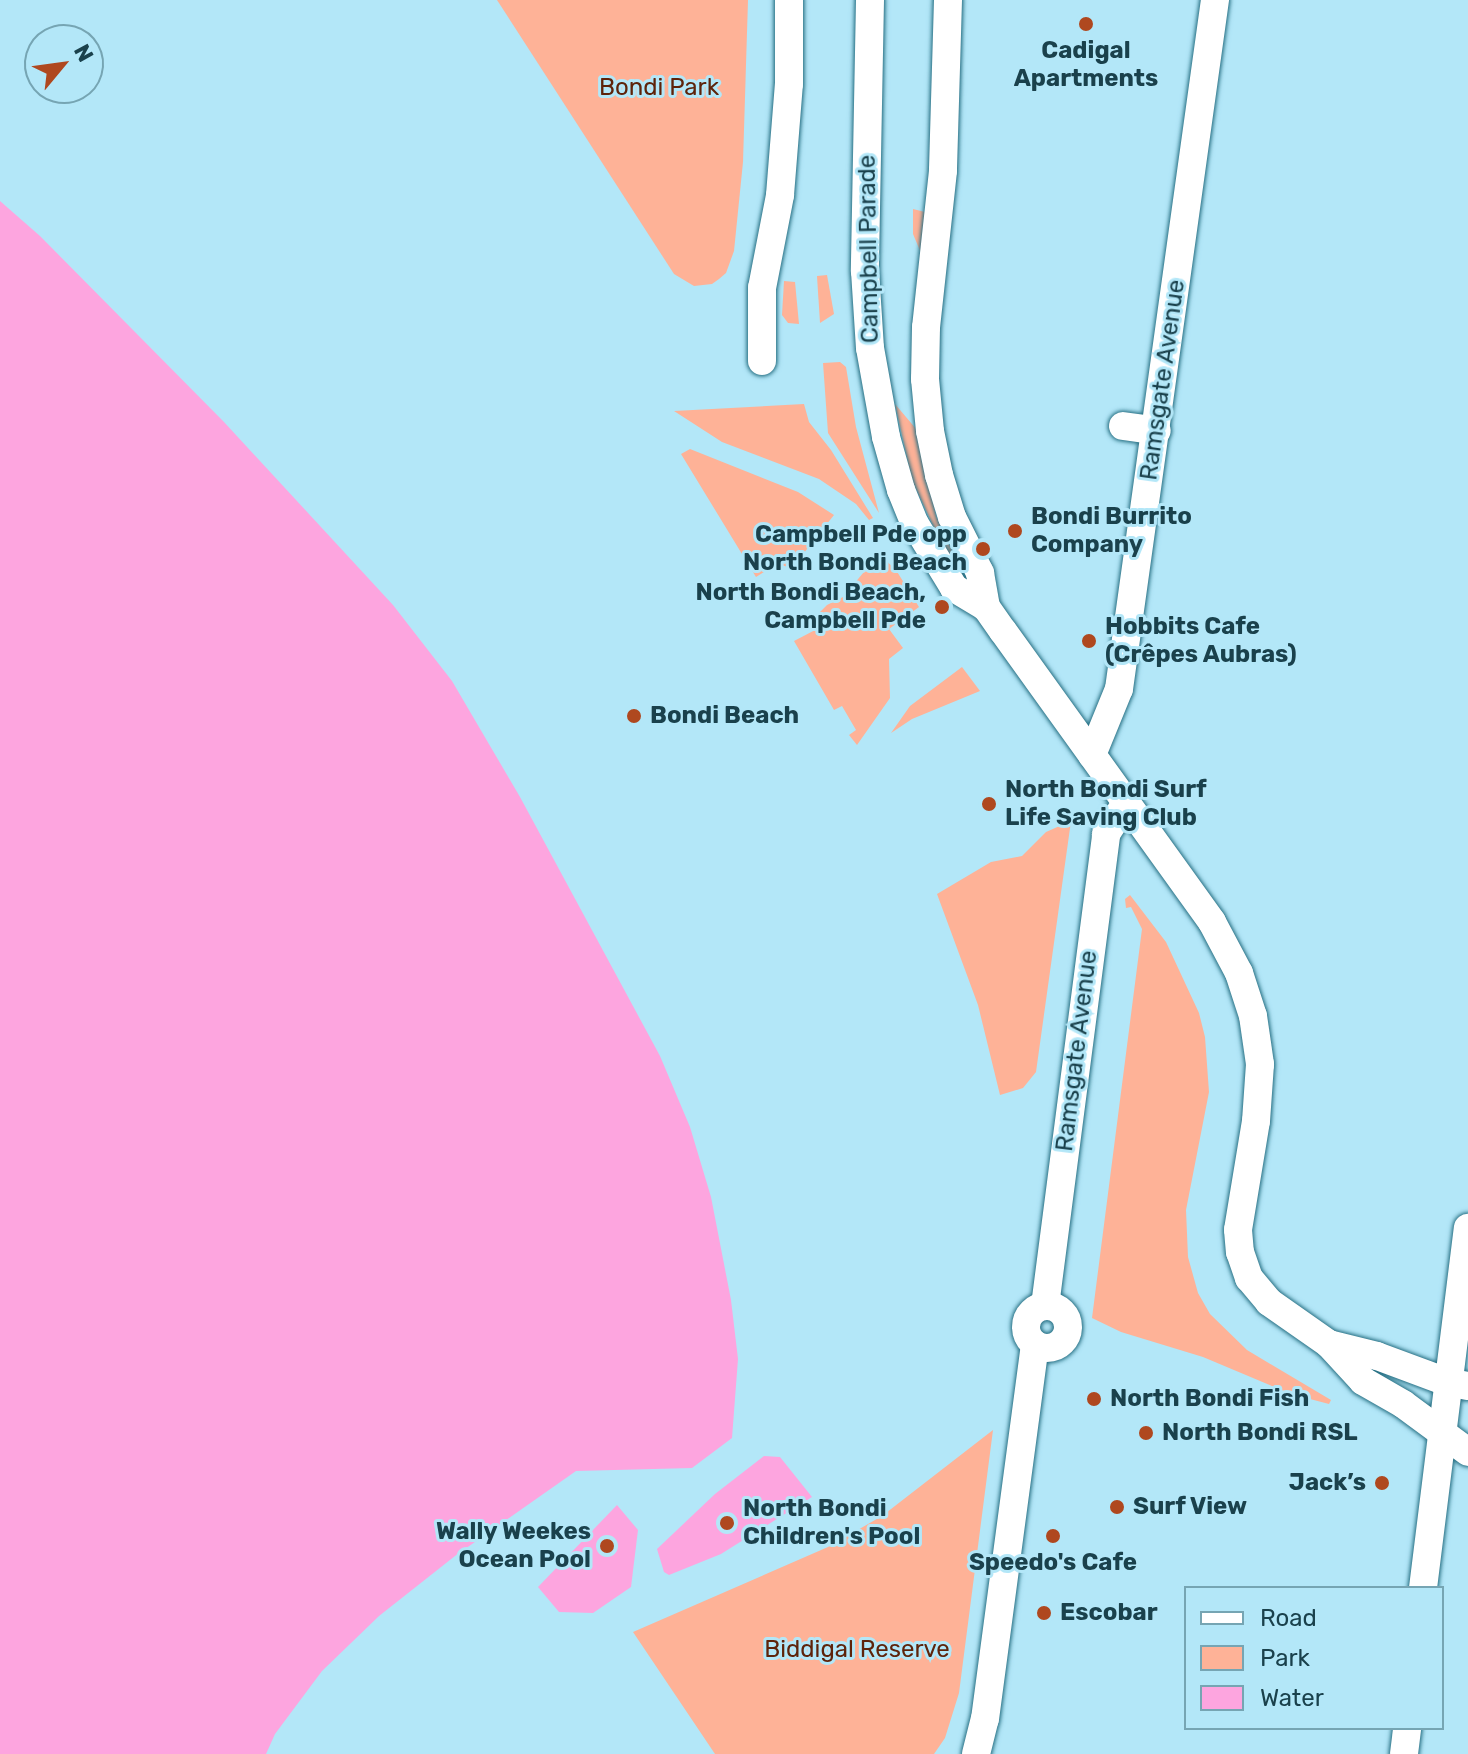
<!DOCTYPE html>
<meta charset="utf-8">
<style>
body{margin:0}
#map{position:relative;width:1468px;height:1754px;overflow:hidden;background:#b3e7f8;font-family:Rubik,sans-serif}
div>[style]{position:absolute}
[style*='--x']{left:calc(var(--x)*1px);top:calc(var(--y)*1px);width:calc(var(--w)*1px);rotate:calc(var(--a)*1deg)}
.green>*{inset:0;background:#feb297}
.water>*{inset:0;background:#fda5df}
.roads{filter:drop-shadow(0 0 2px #266f83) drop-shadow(0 0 2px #266f83)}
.minor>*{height:28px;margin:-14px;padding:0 14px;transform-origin:14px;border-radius:14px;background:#fff}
.minor>.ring{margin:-14px;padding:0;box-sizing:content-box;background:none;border:28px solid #fff;border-radius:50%}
.dots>*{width:22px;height:22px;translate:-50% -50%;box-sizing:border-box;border:4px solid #b3e7f8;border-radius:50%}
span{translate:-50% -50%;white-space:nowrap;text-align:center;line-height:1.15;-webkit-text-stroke:6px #b3e7f8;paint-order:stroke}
.poi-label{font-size:24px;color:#1a414c;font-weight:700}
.left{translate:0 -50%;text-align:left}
.right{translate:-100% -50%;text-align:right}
.park-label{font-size:24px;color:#5e230a}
.street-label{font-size:24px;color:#1a414c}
.legend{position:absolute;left:1184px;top:1586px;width:260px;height:144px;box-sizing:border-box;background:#b3e7f8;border:2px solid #76a5b3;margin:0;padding:10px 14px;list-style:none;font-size:24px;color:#1a414c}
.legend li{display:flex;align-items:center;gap:16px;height:40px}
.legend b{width:40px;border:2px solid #76a5b3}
.north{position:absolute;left:24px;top:24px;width:80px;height:80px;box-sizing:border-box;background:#b3e7f8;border:2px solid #76a5b3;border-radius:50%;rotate:61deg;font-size:22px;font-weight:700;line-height:32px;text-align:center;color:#1a414c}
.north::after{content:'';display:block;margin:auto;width:28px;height:36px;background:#af481f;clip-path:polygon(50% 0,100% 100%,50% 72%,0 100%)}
</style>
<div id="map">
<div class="green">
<i style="clip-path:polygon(497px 0,748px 0,743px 162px,734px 251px,726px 273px,719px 279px,712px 284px,694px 286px,674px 274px)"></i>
<i style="clip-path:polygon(913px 209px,925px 212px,921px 253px,913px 234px)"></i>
<i style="clip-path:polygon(827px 275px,834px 314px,820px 323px,817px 276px)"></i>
<i style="clip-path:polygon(784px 281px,795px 282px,799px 324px,788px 323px,782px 315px)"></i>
<i style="clip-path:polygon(840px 362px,846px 367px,856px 427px,879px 513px,828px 433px,823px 363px)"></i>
<i style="clip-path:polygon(804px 404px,809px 422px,831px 450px,873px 518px,869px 520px,856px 504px,819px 479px,722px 442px,674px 411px)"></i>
<i style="clip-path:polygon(895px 404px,917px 430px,936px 516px,968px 586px,944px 549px,912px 480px)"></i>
<i style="clip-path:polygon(690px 449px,798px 492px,834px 515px,792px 568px,777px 564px,756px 577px,681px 454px)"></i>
<i style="clip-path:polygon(879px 554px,896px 570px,919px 607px,889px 629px,903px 648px,889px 659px,890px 698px,857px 745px,849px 735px,856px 730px,842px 706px,834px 710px,794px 641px,819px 628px,812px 622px,814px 618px,827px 605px,843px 597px)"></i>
<i style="clip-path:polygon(962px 667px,980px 691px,912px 719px,891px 733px,910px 706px)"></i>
<i style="clip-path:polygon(1071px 821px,1036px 1072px,1023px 1088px,1000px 1095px,978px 1005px,937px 894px,991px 862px,1022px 856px,1046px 832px)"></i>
<i style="clip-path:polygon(1130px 895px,1166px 942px,1199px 1013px,1205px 1037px,1209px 1092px,1186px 1210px,1188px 1257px,1198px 1293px,1210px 1314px,1247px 1350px,1331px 1400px,1329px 1404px,1291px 1394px,1203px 1357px,1121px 1332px,1092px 1318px,1142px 929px,1131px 907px,1126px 908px,1125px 899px)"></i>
<i style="clip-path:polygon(993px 1430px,959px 1693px,945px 1738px,934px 1754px,715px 1754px,633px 1632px,828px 1547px,882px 1516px)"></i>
</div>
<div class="water">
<i style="clip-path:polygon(0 201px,40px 236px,224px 422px,393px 605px,452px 681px,520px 797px,660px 1056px,690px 1127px,711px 1197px,731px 1300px,738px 1359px,732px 1438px,692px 1468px,576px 1471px,455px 1556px,379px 1616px,322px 1671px,275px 1734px,266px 1754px,0 1754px)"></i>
<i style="clip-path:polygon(764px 1456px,780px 1457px,812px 1497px,721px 1554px,669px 1575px,664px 1572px,657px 1549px,715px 1494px)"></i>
<i style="clip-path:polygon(617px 1505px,638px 1530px,631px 1587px,593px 1613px,559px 1612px,538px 1587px)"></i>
</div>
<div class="roads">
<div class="minor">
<i style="--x:870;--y:0;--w:271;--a:91.1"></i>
<i style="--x:865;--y:271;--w:77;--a:86.3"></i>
<i style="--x:870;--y:348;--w:90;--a:79.8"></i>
<i style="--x:886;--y:437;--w:55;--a:74.2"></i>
<i style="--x:901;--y:490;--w:37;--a:68"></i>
<i style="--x:915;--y:524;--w:75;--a:58.6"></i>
<i style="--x:954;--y:588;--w:37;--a:31"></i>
<i style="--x:986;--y:607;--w:29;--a:55"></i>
<i style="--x:1003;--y:631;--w:358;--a:54.3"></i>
<i style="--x:1212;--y:922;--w:58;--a:62.1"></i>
<i style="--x:1239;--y:973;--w:45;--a:72"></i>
<i style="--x:1253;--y:1016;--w:49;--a:81.7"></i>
<i style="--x:1260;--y:1064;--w:57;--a:94"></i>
<i style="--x:1256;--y:1121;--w:110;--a:99.4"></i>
<i style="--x:1238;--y:1230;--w:22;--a:85"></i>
<i style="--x:1240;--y:1252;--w:28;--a:71"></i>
<i style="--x:1249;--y:1278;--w:31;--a:50"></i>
<i style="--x:1269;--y:1302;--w:73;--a:35"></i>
<i style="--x:1329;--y:1344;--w:50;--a:47.4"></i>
<i style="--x:1363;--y:1381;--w:46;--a:29.9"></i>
<i style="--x:1403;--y:1404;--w:81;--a:36.4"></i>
<i style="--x:948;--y:0;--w:171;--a:91.7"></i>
<i style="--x:943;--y:171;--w:157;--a:96.2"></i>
<i style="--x:926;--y:327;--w:52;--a:91.1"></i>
<i style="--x:925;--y:379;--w:52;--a:84.5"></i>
<i style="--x:930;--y:431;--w:45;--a:78.4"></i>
<i style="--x:939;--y:475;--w:44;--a:72.8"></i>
<i style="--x:952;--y:517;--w:63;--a:63.4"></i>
<i style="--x:980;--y:573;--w:35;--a:80"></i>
<i style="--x:762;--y:361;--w:73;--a:-90"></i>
<i style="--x:762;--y:288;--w:95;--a:-79"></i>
<i style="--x:780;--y:195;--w:111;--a:-85.4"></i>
<i style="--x:789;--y:84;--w:84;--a:-90"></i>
<i style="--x:1123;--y:426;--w:34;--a:8"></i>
<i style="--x:1092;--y:755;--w:71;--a:-67.8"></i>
<i style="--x:1119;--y:689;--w:696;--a:-82.07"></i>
<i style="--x:1045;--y:1306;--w:476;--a:-82.6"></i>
<i style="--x:1106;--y:834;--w:37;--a:-57"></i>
<i class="ring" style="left:1026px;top:1306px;width:14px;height:14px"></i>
<i style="--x:1329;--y:1344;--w:49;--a:14"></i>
<i style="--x:1377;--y:1356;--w:75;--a:20.4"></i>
<i style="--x:1447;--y:1382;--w:21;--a:11"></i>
<i style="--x:1423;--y:1588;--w:363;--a:-82.9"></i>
<i style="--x:976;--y:1754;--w:36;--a:-76"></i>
<i style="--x:985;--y:1719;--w:378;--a:-82.4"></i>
<i style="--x:1404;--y:1754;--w:26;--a:-83"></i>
</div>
</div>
<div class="dots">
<i style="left:1086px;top:24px;background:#af481f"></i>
<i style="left:1015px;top:531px;background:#af481f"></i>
<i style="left:983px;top:549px;background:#af481f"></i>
<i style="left:942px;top:607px;background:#af481f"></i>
<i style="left:1089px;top:641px;background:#af481f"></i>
<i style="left:634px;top:716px;background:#af481f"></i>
<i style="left:989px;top:804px;background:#af481f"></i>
<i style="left:1094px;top:1399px;background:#af481f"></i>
<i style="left:1146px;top:1433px;background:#af481f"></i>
<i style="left:1382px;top:1483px;background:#af481f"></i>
<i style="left:1117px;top:1507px;background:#af481f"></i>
<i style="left:727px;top:1523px;background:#af481f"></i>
<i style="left:1053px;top:1536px;background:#af481f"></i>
<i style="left:607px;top:1546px;background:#af481f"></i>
<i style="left:1044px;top:1613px;background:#af481f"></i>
</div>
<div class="poi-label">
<span style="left:1086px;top:65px">Cadigal<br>Apartments</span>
<span class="left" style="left:1031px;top:531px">Bondi Burrito<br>Company</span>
<span class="right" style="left:967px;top:549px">Campbell Pde opp<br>North Bondi Beach</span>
<span class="right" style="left:926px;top:607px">North Bondi Beach,<br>Campbell Pde</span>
<span class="left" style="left:1105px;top:641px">Hobbits Cafe<br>(Crêpes Aubras)</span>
<span class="left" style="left:650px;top:716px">Bondi Beach</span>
<span class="left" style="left:1005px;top:804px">North Bondi Surf<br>Life Saving Club</span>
<span class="left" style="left:1110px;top:1399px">North Bondi Fish</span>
<span class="left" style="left:1162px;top:1433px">North Bondi RSL</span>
<span class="right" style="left:1366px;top:1483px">Jack’s</span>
<span class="left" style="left:1133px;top:1507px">Surf View</span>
<span class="left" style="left:743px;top:1523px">North Bondi<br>Children's Pool</span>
<span class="right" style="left:591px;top:1546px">Wally Weekes<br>Ocean Pool</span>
<span style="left:1053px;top:1563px">Speedo's Cafe</span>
<span class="left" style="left:1060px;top:1613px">Escobar</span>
</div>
<div class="park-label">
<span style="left:659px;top:88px">Bondi Park</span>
<span style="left:857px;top:1650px">Biddigal Reserve</span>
</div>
<div class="street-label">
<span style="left:869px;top:249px;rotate:-91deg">Campbell Parade</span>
<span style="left:1163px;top:380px;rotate:-82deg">Ramsgate Avenue</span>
<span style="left:1077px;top:1051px;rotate:-83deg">Ramsgate Avenue</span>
</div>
<ul class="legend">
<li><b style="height:10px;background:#fff"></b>Road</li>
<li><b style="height:22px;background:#feb297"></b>Park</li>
<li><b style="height:22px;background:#fda5df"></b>Water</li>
</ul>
<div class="north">N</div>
</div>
